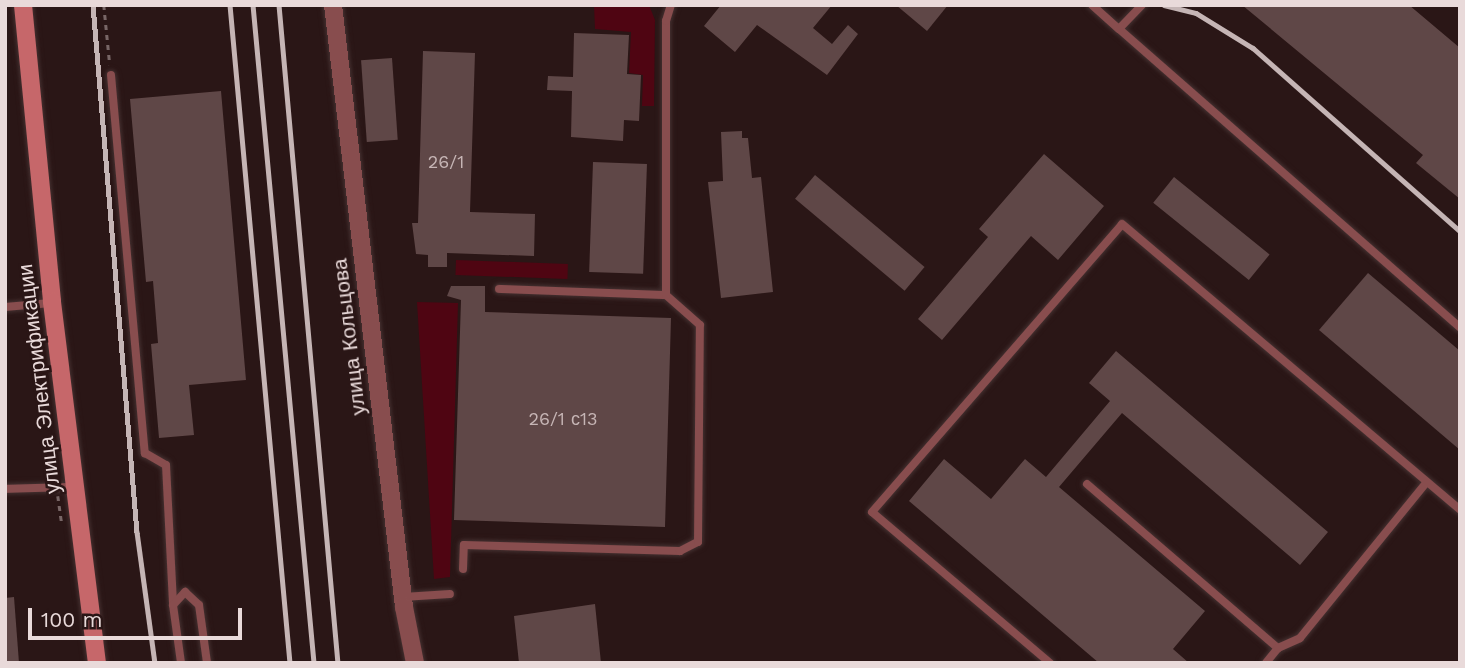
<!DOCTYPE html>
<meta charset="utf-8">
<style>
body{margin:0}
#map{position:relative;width:1465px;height:668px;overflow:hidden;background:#2a1616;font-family:"Work Sans",sans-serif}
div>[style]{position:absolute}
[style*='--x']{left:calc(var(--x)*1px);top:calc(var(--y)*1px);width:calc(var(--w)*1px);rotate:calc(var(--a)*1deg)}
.green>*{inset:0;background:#4f0512;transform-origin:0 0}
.building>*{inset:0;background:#5f4747;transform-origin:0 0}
.path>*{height:2.5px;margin-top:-1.25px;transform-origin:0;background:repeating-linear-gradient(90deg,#786666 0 5px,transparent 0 10px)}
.roads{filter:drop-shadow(0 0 2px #453131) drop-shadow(0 0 2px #453131)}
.service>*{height:8px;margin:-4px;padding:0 4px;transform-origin:4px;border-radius:4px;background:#884d4e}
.tertiary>*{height:18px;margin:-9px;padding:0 9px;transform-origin:9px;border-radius:9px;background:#884d4e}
.secondary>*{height:18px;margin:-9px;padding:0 9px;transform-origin:9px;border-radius:9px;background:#c6676a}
.rail>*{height:4.5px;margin:-2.25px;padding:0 2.25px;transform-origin:2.25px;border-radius:2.25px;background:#c5b5b5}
span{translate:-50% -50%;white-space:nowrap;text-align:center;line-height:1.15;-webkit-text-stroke:5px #2a1616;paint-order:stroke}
.number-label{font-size:18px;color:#c6b5b5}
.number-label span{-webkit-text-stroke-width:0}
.street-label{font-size:21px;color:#e9dada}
.frame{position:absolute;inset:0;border:7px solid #e9dada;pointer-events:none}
.scale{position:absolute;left:28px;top:608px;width:214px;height:32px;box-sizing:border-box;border:4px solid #e9dada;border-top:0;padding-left:9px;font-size:21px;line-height:24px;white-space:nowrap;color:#e9dada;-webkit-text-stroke:5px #2a1616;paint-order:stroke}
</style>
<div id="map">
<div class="green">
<i style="clip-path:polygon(594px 5px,649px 5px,655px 20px,654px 106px,642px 106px,643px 75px,629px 73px,631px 32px,595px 29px)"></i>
<i style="left:456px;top:260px;width:112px;height:15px;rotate:2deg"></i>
<i style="clip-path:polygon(417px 302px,458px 303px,450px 577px,434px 579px)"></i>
</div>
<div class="building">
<i style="clip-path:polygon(721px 5px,832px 5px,813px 28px,832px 44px,848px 25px,858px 34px,827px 75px,757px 25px,735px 52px,704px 26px)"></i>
<i style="clip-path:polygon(896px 5px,948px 5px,927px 31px)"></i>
<i style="clip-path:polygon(1242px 5px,1409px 5px,1460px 48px,1460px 199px,1416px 163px,1423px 155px)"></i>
<i style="clip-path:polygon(574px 33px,629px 35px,627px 74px,641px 75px,639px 121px,624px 120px,623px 141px,571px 137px,572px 91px,547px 90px,548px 76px,573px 77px)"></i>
<i style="clip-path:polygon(423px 51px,475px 53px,470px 212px,535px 214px,534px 256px,447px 253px,447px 267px,428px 267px,428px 255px,416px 254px,412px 223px,418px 223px)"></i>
<i style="left:392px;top:58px;width:82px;height:31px;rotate:86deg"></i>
<i style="clip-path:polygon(221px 91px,246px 380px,189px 385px,194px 435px,159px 438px,151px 344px,158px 343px,153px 281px,146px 282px,130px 99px)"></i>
<i style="clip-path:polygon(742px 131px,742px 138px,748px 138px,752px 178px,761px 177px,773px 292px,721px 298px,708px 182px,723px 181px,721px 132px)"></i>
<i style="clip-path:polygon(1044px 154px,1104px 206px,1058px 260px,1031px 236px,942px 340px,918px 319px,988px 237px,979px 229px)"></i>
<i style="left:593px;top:162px;width:54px;height:110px;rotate:2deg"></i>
<i style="left:815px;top:175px;width:143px;height:31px;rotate:40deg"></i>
<i style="left:1174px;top:177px;width:123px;height:33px;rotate:39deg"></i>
<i style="clip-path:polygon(1368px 273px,1460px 351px,1460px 450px,1319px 330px)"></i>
<i style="clip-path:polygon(451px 286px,485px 286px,485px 312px,671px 318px,665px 527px,454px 520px,461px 300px,447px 296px)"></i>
<i style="clip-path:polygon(1116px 351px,1328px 532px,1300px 565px,1122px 413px,1059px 487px,1205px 611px,1173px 649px,1189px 663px,1099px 663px,909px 501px,944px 459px,991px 499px,1025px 459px,1046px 477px,1110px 401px,1089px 383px)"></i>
<i style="clip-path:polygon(14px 597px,19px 663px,5px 663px,5px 598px)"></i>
<i style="clip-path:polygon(595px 604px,601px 663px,519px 663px,514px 616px)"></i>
</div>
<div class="path">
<i style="--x:104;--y:5;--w:60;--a:84.3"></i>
<i style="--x:52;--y:444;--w:32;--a:83"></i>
<i style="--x:58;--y:496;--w:29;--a:82"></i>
</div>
<div class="roads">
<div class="service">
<i style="--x:1092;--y:5;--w:36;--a:42"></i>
<i style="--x:1142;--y:5;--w:33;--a:134"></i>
<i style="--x:1119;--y:29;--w:453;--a:41.2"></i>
<i style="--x:111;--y:75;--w:380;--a:84.9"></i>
<i style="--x:145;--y:453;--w:24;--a:30"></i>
<i style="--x:166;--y:465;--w:140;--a:87.1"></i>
<i style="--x:173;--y:605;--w:59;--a:82.1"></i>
<i style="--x:499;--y:289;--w:167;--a:2.1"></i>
<i style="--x:5;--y:307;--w:46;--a:-5"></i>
<i style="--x:1087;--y:484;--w:252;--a:40.7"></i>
<i style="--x:1278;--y:648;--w:19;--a:129"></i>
<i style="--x:5;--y:489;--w:69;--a:-1.7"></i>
<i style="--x:463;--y:569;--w:24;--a:-88"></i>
<i style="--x:464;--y:545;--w:216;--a:1.6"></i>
<i style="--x:680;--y:551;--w:20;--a:-27"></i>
<i style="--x:698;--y:542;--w:217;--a:-89.5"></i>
<i style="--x:700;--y:325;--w:45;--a:-138.6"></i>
<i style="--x:666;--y:295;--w:274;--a:-90"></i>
<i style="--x:666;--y:21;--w:17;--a:-73"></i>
<i style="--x:403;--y:597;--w:47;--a:-3.7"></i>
<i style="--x:173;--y:605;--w:18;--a:-47"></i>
<i style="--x:185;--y:592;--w:19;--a:43"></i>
<i style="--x:199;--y:605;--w:59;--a:82.1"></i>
<i style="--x:1278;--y:648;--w:24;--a:-24"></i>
<i style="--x:1300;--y:638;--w:201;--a:-50.9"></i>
<i style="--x:1050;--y:663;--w:233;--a:-139.7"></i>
<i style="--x:872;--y:512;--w:381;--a:-49"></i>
<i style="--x:1122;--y:224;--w:443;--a:40.2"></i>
</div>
<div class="tertiary">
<i style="--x:333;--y:5;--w:606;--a:83.27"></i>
<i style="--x:404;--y:607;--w:57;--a:78.9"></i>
</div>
<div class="secondary">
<i style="--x:23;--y:5;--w:298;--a:84.4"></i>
<i style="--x:52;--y:302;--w:364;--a:82.9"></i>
</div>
</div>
<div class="rail">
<i style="--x:93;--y:5;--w:529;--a:85.23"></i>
<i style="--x:137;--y:532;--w:132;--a:82.2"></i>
<i style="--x:230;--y:5;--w:661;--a:84.79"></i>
<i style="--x:253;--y:5;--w:661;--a:84.7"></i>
<i style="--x:279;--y:5;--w:661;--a:84.88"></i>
<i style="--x:1164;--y:5;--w:33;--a:14"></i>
<i style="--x:1196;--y:13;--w:67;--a:31.6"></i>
<i style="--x:1253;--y:48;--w:276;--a:41.5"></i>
</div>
<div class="number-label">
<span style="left:446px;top:162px">26/1</span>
<span style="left:563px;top:419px">26/1 с13</span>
</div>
<div class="street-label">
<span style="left:349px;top:337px;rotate:-97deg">улица Кольцова</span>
<span style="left:39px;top:379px;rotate:-97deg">улица Электрификации</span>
</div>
<div class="frame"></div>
<div class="scale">100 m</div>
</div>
